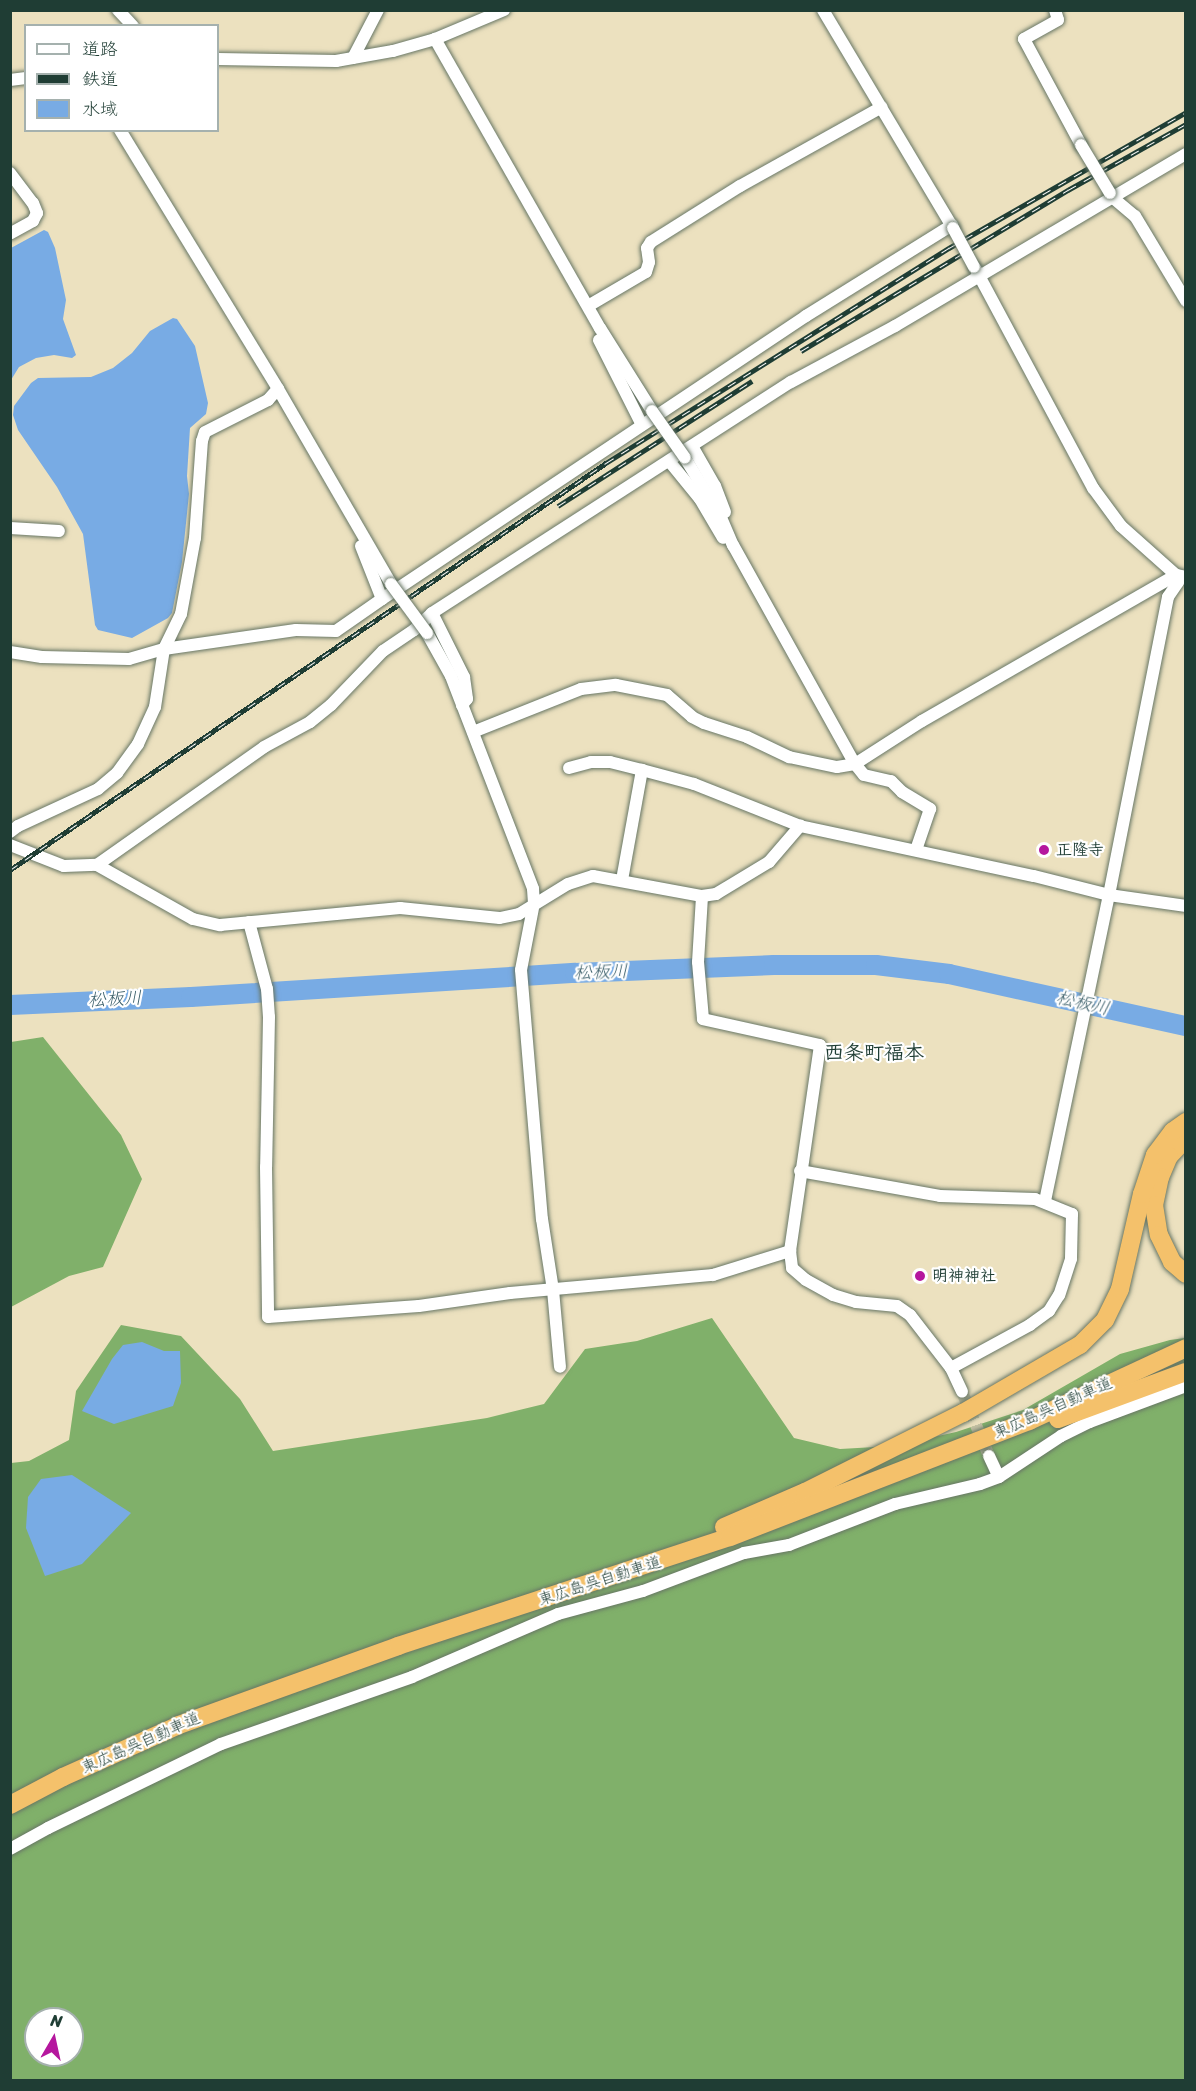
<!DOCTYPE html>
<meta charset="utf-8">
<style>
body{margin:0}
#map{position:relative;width:1196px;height:2091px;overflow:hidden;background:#ece1bf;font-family:Sriracha,"Klee One",sans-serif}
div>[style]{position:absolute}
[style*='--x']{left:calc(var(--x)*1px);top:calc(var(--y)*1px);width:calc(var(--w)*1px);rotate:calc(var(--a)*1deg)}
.forest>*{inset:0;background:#80b06a}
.water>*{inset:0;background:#78abe4}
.river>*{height:20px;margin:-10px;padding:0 10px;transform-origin:10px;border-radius:10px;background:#78abe4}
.minor-tunnel>*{height:12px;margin-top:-6px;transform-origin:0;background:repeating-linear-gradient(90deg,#c3c0a3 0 12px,transparent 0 18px)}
.roads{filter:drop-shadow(0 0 2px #677665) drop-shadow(0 0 2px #677665)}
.minor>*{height:12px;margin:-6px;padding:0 6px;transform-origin:6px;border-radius:6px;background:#fff}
.highway>*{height:18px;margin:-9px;padding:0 9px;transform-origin:9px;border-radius:9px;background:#f4c16b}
.rail>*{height:5px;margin-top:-2.5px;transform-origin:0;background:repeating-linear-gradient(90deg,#fff 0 9px,#1f3d34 0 18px);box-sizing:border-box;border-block:2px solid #1f3d34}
.bridges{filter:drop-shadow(0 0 2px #677665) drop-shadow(0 0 2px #677665)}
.minor-bridge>*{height:12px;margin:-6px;padding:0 6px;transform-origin:6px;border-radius:6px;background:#fff}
.dots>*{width:16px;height:16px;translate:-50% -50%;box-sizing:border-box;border:3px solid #fff;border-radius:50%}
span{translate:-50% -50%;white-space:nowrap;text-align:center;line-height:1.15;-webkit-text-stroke:4.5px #fff;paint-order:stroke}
.poi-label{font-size:16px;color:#1f3d34;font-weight:700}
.left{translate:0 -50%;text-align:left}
.street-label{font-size:16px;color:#1f3d34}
.water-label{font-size:18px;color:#3a5e69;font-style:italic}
.quarter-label{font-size:20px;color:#1f3d34;font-weight:700}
.frame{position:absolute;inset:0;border:12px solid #1f3d34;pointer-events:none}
.legend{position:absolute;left:24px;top:24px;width:195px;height:108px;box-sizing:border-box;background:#fff;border:2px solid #a5b1ae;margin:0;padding:8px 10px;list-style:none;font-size:18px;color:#1f3d34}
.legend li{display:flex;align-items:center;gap:12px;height:30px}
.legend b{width:30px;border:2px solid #a5b1ae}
.north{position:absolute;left:24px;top:2007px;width:60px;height:60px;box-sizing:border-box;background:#fff;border:2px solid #a5b1ae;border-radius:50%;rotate:9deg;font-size:16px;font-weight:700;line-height:24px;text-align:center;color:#1f3d34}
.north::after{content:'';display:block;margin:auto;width:21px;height:27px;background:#b5179e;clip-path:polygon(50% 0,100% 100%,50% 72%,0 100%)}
</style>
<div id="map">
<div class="forest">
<i style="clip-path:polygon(43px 1037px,121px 1135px,142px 1179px,103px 1267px,69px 1276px,11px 1307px,11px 1042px)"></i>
<i style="clip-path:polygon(evenodd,712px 1318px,794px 1438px,840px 1449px,893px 1446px,956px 1432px,1023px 1410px,1120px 1354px,1170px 1340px,1185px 1338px,1185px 2080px,11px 2080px,11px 1463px,29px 1461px,69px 1440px,76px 1391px,121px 1325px,181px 1336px,240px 1399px,273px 1451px,487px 1418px,544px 1404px,585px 1349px,637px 1341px,712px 1318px,36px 2019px,72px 2019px,72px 2055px,36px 2055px,36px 2019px)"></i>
</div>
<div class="water">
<i style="clip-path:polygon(44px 230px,48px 232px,55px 248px,66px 300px,63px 319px,76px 355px,72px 358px,54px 355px,36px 358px,19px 367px,11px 380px,11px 248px)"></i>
<i style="clip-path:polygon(173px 318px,177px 319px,195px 346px,208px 403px,206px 414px,190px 428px,187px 476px,189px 494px,182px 562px,172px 613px,168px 618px,132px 638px,98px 630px,95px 625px,83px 534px,57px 487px,18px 430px,13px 415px,14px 406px,31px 383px,38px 378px,91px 377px,113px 368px,132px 353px,150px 331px)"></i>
<i style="clip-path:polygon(142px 1342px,164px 1351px,180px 1351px,181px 1383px,173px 1406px,114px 1424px,82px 1411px,112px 1359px,123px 1345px)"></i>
<i style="clip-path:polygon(72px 1475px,131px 1513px,82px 1564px,45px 1576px,26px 1528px,28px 1497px,41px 1479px)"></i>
</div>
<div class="river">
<i style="--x:10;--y:1005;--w:181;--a:-2.5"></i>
<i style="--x:191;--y:997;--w:385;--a:-3.6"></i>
<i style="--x:575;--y:973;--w:199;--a:-2.3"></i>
<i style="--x:774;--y:965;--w:102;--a:0"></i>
<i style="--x:876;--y:965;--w:74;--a:7"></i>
<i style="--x:949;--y:974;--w:243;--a:12.4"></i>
</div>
<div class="minor-tunnel">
<i style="--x:962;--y:1392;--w:69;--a:67.1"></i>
</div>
<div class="roads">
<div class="minor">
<i style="--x:118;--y:10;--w:22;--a:47"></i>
<i style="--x:823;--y:10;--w:254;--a:59.2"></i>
<i style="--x:1055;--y:10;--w:10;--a:73"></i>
<i style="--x:1058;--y:20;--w:39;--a:151"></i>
<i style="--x:1024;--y:39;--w:120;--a:61.7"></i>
<i style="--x:435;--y:39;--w:333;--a:60.3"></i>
<i style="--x:600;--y:328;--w:98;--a:57.9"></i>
<i style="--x:353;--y:58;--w:54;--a:-62.5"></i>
<i style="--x:218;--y:59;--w:118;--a:1"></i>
<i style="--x:336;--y:61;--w:58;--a:-10"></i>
<i style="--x:393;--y:51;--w:44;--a:-15.9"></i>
<i style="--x:435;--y:39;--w:75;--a:-22.8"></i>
<i style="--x:10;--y:80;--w:16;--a:-7"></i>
<i style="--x:120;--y:130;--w:303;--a:58.6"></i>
<i style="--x:278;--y:389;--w:225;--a:59.9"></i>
<i style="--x:10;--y:173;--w:38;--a:53"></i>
<i style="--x:33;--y:203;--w:11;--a:68"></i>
<i style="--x:37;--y:213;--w:9;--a:117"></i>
<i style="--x:33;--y:221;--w:26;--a:151"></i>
<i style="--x:1110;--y:193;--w:4;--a:63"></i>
<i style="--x:1112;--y:197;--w:30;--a:40"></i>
<i style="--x:1135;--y:216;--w:99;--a:59"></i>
<i style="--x:975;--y:268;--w:250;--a:61.8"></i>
<i style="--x:1093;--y:488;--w:47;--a:53.6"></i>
<i style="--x:1121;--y:526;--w:74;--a:41.7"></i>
<i style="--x:1176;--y:575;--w:10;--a:11"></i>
<i style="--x:588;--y:306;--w:67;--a:-30.4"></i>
<i style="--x:646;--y:272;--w:10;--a:-73"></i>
<i style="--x:649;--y:262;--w:14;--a:-98"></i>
<i style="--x:647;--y:248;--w:7;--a:-56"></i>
<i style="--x:651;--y:242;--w:105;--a:-32.2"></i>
<i style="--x:740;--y:186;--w:162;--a:-29.1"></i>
<i style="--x:599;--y:340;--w:95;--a:63.2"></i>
<i style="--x:692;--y:446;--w:46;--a:60.1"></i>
<i style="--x:715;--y:486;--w:28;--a:69"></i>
<i style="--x:685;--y:458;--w:67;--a:58.4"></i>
<i style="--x:720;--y:515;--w:33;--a:67"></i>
<i style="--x:733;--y:545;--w:251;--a:60.9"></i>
<i style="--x:855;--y:764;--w:14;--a:51"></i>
<i style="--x:864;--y:775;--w:28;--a:13"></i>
<i style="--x:891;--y:781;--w:16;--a:45"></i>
<i style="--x:902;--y:792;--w:33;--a:31"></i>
<i style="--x:930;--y:809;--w:43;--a:108.9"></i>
<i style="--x:669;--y:461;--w:49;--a:50.8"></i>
<i style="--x:700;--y:499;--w:45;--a:59.5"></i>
<i style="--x:10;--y:528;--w:49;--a:3.5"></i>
<i style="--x:382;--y:599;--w:510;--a:-33.72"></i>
<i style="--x:806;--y:316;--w:172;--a:-31.9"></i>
<i style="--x:432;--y:613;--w:72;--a:63.4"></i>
<i style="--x:464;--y:677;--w:22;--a:82"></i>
<i style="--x:467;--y:699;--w:8;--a:130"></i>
<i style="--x:427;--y:633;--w:49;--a:60.8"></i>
<i style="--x:451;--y:676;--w:228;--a:68.9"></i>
<i style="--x:533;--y:889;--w:14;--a:86"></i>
<i style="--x:534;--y:903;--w:68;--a:101"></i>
<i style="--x:521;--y:970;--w:250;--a:85.2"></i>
<i style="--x:542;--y:1219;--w:72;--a:81.2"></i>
<i style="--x:553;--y:1290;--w:77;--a:84.8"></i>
<i style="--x:10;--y:652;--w:32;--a:9"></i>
<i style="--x:42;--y:657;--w:87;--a:1.3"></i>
<i style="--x:129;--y:659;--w:36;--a:-16"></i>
<i style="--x:164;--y:649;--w:133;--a:-8.2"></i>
<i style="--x:296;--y:630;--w:40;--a:1.4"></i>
<i style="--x:336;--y:631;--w:56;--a:-34.8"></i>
<i style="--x:382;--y:599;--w:57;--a:-111.6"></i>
<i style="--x:473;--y:732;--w:116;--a:-21.7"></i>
<i style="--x:581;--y:689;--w:35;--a:-7"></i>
<i style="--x:616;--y:685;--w:52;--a:11.1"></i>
<i style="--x:667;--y:695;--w:33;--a:41"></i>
<i style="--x:692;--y:717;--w:13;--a:27"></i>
<i style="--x:704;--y:723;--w:45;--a:18"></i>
<i style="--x:747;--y:737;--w:47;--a:25.5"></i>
<i style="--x:789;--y:757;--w:49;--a:11.8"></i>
<i style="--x:837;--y:767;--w:18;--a:-9"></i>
<i style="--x:855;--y:764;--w:80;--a:-32.7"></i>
<i style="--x:922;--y:721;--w:293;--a:-29.9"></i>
<i style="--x:569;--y:768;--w:23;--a:-15"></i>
<i style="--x:591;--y:762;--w:19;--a:0"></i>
<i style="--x:610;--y:762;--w:33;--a:14"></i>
<i style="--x:642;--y:770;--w:54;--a:15.1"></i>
<i style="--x:694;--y:784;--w:114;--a:21.6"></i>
<i style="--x:10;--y:832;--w:10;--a:-37"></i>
<i style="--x:18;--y:826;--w:88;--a:-24.8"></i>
<i style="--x:98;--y:789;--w:25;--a:-40"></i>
<i style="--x:117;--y:773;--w:36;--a:-54"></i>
<i style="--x:138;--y:744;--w:41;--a:-65.3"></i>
<i style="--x:155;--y:707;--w:59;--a:-81.2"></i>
<i style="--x:164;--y:649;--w:39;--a:-64"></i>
<i style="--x:181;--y:614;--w:77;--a:-79.6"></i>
<i style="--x:195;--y:538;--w:97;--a:-85.9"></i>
<i style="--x:202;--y:441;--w:9;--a:-72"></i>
<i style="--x:205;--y:432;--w:71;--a:-26.9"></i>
<i style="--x:268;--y:400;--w:15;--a:-48"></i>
<i style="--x:10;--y:845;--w:58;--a:21.3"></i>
<i style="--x:64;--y:866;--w:33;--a:-2"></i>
<i style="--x:97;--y:865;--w:110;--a:29.4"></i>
<i style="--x:193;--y:919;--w:28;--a:13"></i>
<i style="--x:220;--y:925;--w:181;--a:-5.4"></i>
<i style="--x:400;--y:908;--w:100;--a:5.7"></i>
<i style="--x:500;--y:918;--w:19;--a:-12"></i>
<i style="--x:519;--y:914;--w:57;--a:-31.5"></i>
<i style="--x:568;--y:884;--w:26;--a:-18"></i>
<i style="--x:593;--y:876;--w:111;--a:10.4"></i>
<i style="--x:702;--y:896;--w:14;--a:-8"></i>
<i style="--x:716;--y:894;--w:62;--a:-31.1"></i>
<i style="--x:769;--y:862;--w:48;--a:-49.3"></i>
<i style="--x:800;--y:826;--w:239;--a:12.1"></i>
<i style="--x:1034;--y:876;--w:77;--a:14.2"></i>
<i style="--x:1109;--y:895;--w:78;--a:8.1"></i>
<i style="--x:97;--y:865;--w:204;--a:-35.2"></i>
<i style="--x:264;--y:747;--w:52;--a:-28.5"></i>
<i style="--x:310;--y:722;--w:27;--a:-39"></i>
<i style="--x:331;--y:705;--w:75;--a:-46.1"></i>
<i style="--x:383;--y:651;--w:37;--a:-34"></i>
<i style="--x:414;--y:630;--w:25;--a:-43"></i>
<i style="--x:432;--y:613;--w:427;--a:-32.8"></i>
<i style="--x:791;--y:382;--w:118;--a:-28.3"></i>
<i style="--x:895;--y:326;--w:338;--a:-30.6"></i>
<i style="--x:622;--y:880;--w:112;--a:-79.7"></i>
<i style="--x:249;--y:922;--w:69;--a:75"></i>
<i style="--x:267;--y:989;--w:28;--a:86"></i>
<i style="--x:269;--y:1017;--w:150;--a:91.1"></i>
<i style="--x:266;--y:1167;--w:150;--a:89.2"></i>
<i style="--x:268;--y:1317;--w:151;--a:-4.2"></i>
<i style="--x:419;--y:1306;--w:92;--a:-8.1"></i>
<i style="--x:510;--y:1293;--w:204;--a:-5.1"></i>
<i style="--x:713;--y:1275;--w:81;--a:-17.3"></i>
<i style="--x:790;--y:1251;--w:208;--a:-81.7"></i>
<i style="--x:820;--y:1045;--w:120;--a:-167.5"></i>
<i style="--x:703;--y:1019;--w:57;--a:-95"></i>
<i style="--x:698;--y:962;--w:66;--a:-86.5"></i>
<i style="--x:800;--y:1171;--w:142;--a:10.1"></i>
<i style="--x:940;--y:1196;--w:95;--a:1.8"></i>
<i style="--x:1035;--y:1199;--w:40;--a:22"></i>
<i style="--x:1072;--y:1214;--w:45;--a:91.3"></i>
<i style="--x:1071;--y:1259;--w:38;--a:108"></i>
<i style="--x:1059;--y:1295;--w:19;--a:122"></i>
<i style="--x:1049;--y:1311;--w:24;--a:144"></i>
<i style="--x:1030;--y:1325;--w:90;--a:151.4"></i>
<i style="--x:1045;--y:1201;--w:313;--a:-78.2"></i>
<i style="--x:1109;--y:895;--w:304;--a:-78.8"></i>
<i style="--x:1168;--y:597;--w:18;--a:-56"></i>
<i style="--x:1178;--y:582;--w:7;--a:-106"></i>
<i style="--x:790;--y:1251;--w:17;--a:83"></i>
<i style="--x:792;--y:1268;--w:18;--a:41"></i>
<i style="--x:806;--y:1280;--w:31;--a:29"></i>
<i style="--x:833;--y:1295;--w:24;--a:17"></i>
<i style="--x:856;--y:1302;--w:41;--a:5.6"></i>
<i style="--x:897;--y:1306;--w:16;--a:35"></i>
<i style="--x:910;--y:1315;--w:67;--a:52.3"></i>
<i style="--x:951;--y:1368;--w:26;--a:65"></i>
<i style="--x:989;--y:1456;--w:23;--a:65"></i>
<i style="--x:10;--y:1849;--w:43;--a:-28.9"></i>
<i style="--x:48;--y:1828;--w:192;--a:-25.9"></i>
<i style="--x:221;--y:1744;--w:202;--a:-19.3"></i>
<i style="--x:412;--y:1677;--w:159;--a:-23.3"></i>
<i style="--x:558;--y:1614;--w:88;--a:-15.1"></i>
<i style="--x:643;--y:1591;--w:108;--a:-20.6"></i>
<i style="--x:744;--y:1553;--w:46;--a:-10.1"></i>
<i style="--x:789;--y:1545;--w:114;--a:-21.1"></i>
<i style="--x:895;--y:1504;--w:87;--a:-13.2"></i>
<i style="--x:980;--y:1484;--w:20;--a:-20"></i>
<i style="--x:999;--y:1477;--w:74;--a:-33.5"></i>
<i style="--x:1061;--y:1436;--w:32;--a:-26"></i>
<i style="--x:1090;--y:1422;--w:103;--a:-20.6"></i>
</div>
<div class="highway">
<i style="--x:1186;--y:1138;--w:25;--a:133"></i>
<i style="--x:1169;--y:1156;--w:23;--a:113"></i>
<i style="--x:1160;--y:1177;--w:29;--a:102"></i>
<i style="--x:1154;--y:1205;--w:30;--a:81"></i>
<i style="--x:1159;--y:1235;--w:30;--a:64"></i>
<i style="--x:1172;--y:1262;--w:18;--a:41"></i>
<i style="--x:1058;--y:1419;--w:136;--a:-20.2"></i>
<i style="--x:724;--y:1527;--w:88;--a:-23.4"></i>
<i style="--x:805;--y:1492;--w:177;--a:-26.6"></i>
<i style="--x:963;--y:1413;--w:135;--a:-30.2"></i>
<i style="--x:1080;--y:1345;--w:35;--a:-45"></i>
<i style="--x:1105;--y:1320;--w:34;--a:-64"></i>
<i style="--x:1120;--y:1289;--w:98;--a:-77"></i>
<i style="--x:1142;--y:1194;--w:41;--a:-71.6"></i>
<i style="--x:1155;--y:1155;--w:30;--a:-53"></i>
<i style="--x:1173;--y:1131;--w:16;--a:-35"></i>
<i style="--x:10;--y:1805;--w:60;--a:-27.8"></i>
<i style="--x:63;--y:1777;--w:127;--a:-24.1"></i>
<i style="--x:179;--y:1725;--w:233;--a:-19.8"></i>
<i style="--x:398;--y:1646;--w:349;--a:-18.2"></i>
<i style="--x:730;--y:1537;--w:321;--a:-21.2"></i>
<i style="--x:1029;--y:1421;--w:173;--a:-24.9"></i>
</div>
</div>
<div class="rail">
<i style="--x:801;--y:351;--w:312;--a:-31.1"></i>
<i style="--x:1068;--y:190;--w:135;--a:-29.2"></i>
<i style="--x:558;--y:506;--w:231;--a:-32.8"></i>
<i style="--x:10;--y:870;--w:722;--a:-34.33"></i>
<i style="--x:606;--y:463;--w:405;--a:-32.1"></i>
<i style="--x:949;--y:248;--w:273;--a:-29.8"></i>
</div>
<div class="bridges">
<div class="minor-bridge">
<i style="--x:1081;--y:145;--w:56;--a:58.9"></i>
<i style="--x:953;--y:228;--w:44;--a:61.7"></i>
<i style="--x:652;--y:411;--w:57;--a:54.9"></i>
<i style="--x:391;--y:584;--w:61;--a:53.7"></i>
</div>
</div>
<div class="dots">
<i style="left:1044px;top:850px;background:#b5179e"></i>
<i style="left:920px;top:1276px;background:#b5179e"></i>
</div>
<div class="poi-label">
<span class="left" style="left:1056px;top:850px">正隆寺</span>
<span class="left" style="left:932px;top:1276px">明神神社</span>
</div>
<div class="street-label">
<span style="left:1053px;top:1408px;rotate:-24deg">東広島呉自動車道</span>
<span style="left:600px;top:1581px;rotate:-18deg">東広島呉自動車道</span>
<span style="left:141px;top:1743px;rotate:-24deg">東広島呉自動車道</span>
</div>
<div class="water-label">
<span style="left:601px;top:972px;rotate:-2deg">松板川</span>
<span style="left:115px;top:999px;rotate:-3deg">松板川</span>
<span style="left:1083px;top:1003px;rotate:13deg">松板川</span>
</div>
<div class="quarter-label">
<span style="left:874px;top:1052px">西条町福本</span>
</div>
<div class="frame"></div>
<ul class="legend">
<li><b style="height:8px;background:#fff"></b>道路</li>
<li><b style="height:8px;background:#1f3d34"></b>鉄道</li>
<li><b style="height:16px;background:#78abe4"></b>水域</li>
</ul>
<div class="north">N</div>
</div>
